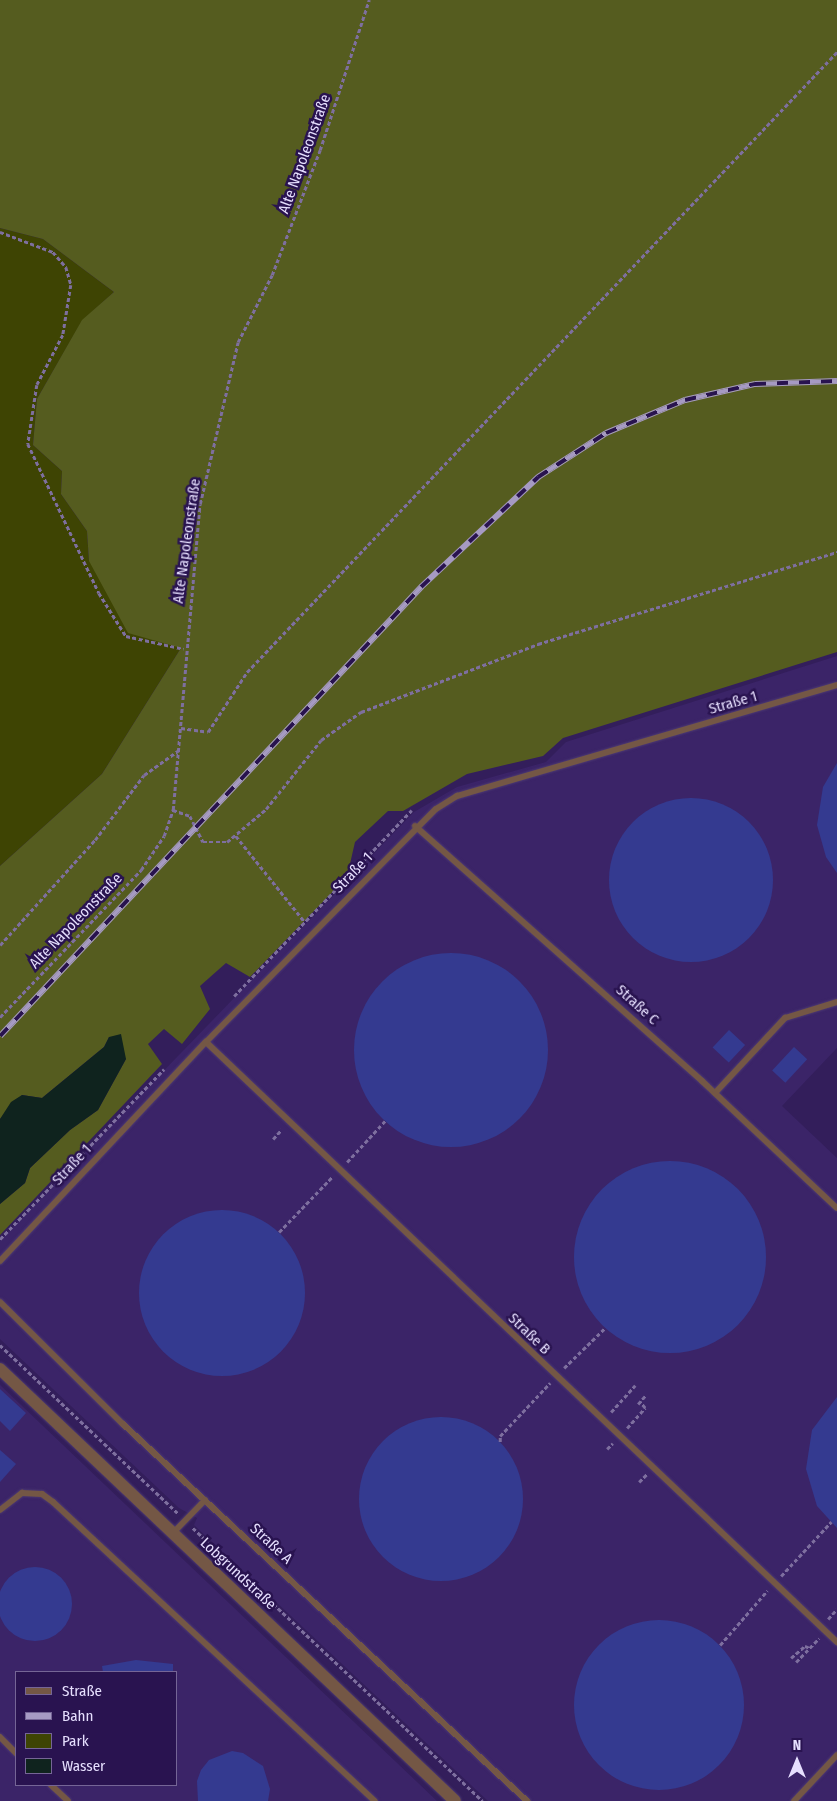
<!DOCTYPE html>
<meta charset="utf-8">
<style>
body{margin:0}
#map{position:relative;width:837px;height:1801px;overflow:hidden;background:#331e5b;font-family:"Fira Sans Condensed",sans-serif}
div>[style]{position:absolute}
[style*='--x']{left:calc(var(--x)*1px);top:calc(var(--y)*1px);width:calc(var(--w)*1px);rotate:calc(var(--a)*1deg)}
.built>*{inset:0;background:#3b2468}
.green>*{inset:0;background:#3e4403}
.forest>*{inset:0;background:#555c1f}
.water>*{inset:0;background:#0f231e}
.building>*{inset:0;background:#343a90;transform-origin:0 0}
.round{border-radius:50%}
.path>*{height:2.5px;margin-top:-1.25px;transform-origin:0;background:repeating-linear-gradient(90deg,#7e6f9f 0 4px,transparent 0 6.5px)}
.roads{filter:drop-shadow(0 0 1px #4c3972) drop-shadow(0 0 1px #4c3972)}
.service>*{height:6px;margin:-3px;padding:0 3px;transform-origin:3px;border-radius:3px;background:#745745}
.minor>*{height:12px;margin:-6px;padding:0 6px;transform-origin:6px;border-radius:6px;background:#745745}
.rail>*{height:5.5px;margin-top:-2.75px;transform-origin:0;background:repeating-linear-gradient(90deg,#291350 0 11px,#a69ac3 0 22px);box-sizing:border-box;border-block:1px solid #a69ac3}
span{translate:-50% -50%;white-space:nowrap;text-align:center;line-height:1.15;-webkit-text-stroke:5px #291350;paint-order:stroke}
.street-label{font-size:15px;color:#e6dffe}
.legend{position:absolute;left:15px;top:1671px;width:162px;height:115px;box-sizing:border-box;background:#291350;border:1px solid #756596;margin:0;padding:6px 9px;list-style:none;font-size:15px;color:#e6dffe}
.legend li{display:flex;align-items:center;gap:10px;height:25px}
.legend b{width:25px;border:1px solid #756596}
.north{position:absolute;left:772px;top:1736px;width:50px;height:50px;-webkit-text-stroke:4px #291350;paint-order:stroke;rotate:0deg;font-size:14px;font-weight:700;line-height:20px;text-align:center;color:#e6dffe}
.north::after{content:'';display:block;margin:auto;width:18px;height:22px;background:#e6dffe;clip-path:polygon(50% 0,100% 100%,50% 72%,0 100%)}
</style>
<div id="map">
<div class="built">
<i style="clip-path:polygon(837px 656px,837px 1048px,782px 1106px,837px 1158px,837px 1801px,488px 1801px,194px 1525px,197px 1518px,179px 1508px,0 1339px,0 1240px,414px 812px,457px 787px,546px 762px,566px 742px)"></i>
<i style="clip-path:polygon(evenodd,0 1385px,437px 1801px,0 1801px,0 1385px,16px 1672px,176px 1672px,176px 1785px,16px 1785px,16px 1672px)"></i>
</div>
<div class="green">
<i style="clip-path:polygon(0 228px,43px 239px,114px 292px,82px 321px,37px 399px,33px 445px,62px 471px,61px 494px,87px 531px,89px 561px,181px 648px,102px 774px,0 866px)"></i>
</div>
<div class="forest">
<i style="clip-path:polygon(0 0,837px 0,837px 652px,563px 738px,543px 756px,467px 774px,403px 811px,388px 811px,355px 842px,347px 877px,250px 977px,226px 963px,200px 986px,210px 1009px,182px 1044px,164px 1029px,148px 1044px,162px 1064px,0 1235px,0 1204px,25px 1183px,30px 1168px,70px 1130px,98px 1110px,126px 1059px,109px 1037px,104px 1047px,42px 1098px,22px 1095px,0 1119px,0 866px,102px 774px,181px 648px,128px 633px,89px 561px,87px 531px,61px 494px,62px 471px,33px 445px,37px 399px,82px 320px,114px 292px,43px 239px,0 228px)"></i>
</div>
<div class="water">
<i style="clip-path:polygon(121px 1034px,126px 1059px,98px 1110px,70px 1130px,30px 1168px,25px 1183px,0 1204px,0 1119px,11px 1102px,22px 1095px,42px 1098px,104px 1047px,109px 1037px)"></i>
</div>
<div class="building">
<i style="clip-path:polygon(837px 763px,837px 873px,826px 857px,817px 825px,823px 787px)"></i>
<i class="round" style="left:609px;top:798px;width:164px;height:164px"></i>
<i class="round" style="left:354px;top:953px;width:194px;height:194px"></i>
<i style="left:729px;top:1030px;width:22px;height:24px;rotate:43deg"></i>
<i style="left:794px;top:1047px;width:18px;height:32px;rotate:43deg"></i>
<i class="round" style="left:574px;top:1161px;width:192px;height:192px"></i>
<i class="round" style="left:139px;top:1210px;width:166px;height:166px"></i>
<i style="clip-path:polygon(0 1389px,26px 1413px,10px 1431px,0 1421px)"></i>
<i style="clip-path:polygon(837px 1397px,837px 1528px,817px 1506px,806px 1469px,812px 1430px)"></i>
<i class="round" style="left:359px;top:1417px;width:164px;height:164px"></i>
<i style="clip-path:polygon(0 1450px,16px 1464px,0 1482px)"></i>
<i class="round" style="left:-2px;top:1567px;width:74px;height:74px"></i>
<i class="round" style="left:574px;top:1620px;width:170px;height:170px"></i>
<i style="clip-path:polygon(136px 1660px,173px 1664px,173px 1672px,103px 1672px,102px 1666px)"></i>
<i style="clip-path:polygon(232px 1751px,243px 1753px,263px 1766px,270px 1789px,268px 1801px,198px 1801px,197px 1781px,201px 1770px,209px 1760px)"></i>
</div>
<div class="path">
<i style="--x:0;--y:232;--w:57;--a:20.7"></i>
<i style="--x:53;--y:252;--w:20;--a:49"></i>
<i style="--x:66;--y:267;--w:19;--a:74"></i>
<i style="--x:71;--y:285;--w:51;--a:99.1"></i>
<i style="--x:63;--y:335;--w:56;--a:117.5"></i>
<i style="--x:37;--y:385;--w:60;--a:98.7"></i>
<i style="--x:28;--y:444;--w:165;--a:64.5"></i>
<i style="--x:99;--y:593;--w:51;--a:57.9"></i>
<i style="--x:126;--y:636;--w:59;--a:12.6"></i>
<i style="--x:181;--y:728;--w:27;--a:8"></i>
<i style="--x:208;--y:732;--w:72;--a:-57"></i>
<i style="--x:247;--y:672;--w:856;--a:-46.42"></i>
<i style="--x:173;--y:810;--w:18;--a:19"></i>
<i style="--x:190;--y:816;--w:29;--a:63"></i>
<i style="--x:203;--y:842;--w:24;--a:0"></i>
<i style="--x:227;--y:842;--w:51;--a:-40.2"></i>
<i style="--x:266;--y:809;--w:88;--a:-51.4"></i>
<i style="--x:321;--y:740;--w:49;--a:-35"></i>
<i style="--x:361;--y:712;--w:190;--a:-21"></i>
<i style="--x:538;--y:644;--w:313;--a:-17.1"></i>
<i style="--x:236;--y:836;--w:110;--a:51.3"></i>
<i style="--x:0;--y:945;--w:142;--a:-47.9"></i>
<i style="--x:95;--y:840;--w:81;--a:-53"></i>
<i style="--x:144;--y:775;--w:43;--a:-35.5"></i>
<i style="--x:234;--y:996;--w:257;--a:-46.3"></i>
<i style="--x:0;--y:1017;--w:204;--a:-46.2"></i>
<i style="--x:141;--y:870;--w:41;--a:-55.9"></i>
<i style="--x:164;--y:836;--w:28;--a:-71"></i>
<i style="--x:173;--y:810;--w:307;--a:-85"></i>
<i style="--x:200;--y:504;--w:166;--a:-76.8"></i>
<i style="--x:238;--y:342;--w:75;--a:-63.1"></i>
<i style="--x:272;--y:275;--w:134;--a:-69"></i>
<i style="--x:320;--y:150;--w:158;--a:-71.9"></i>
<i style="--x:273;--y:1139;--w:13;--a:-48"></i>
<i style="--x:347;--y:1162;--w:56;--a:-47.2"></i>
<i style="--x:279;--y:1232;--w:78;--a:-46"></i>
<i style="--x:0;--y:1239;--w:236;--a:-46"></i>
<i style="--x:0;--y:1345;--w:246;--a:43.4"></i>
<i style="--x:564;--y:1368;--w:57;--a:-44.3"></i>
<i style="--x:638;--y:1404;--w:11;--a:-49"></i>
<i style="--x:611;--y:1412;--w:36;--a:-48"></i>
<i style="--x:627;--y:1428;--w:27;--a:-48"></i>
<i style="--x:645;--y:1408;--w:8;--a:-130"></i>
<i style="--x:500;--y:1442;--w:6;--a:-90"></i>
<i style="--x:500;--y:1436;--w:73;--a:-46.7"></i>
<i style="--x:607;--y:1449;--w:8;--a:-45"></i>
<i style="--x:639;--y:1482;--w:11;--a:-45"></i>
<i style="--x:193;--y:1528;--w:398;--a:43.3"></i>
<i style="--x:781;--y:1576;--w:74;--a:-47.2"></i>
<i style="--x:828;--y:1619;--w:13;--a:-48"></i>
<i style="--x:720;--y:1645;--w:72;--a:-49"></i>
<i style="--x:791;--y:1658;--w:18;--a:-41"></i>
<i style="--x:805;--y:1646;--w:5;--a:22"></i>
<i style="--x:796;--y:1662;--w:33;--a:-46"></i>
</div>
<div class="roads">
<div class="service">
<i style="--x:415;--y:826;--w:384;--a:41.6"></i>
<i style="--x:702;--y:1081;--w:185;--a:43.3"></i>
<i style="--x:206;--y:1042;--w:871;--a:43.56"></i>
<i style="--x:715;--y:1093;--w:103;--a:-47"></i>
<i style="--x:785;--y:1018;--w:54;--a:-17.1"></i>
<i style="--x:0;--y:1261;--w:301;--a:-46.8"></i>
<i style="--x:206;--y:1042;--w:327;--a:-45.4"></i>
<i style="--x:436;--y:809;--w:25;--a:-32"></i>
<i style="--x:457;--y:796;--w:396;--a:-16.3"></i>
<i style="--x:0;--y:1302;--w:173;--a:44.8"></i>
<i style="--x:123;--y:1424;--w:553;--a:43.02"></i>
<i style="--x:0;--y:1510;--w:28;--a:-38"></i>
<i style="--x:22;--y:1493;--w:20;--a:3"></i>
<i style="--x:42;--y:1494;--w:14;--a:36"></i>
<i style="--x:53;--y:1502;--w:439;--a:42.9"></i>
<i style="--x:173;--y:1533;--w:46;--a:-45.9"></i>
<i style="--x:0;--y:1737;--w:23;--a:45"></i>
<i style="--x:51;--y:1785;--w:23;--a:43"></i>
<i style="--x:794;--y:1801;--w:63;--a:-46.9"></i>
</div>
<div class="minor">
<i style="--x:0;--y:1369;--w:627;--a:43.51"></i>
</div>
</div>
<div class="rail">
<i style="--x:0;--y:1036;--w:616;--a:-46.84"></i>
<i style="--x:421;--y:587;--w:161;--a:-43.2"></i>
<i style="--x:538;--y:477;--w:81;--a:-32.9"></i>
<i style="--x:606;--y:433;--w:86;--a:-22.7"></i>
<i style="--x:685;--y:400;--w:72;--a:-12.9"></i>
<i style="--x:755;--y:384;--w:82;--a:-2.1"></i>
</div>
<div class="street-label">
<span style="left:305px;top:154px;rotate:-70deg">Alte Napoleonstraße</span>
<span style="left:187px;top:541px;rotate:-82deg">Alte Napoleonstraße</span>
<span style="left:733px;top:703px;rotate:-16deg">Straße 1</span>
<span style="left:353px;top:873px;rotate:-46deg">Straße 1</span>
<span style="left:76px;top:921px;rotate:-46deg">Alte Napoleonstraße</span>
<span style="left:637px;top:1005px;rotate:42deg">Straße C</span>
<span style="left:72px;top:1165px;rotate:-47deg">Straße 1</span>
<span style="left:529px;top:1334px;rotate:44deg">Straße B</span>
<span style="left:271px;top:1544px;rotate:43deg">Straße A</span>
<span style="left:238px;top:1574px;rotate:43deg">Lobgrundstraße</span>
</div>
<ul class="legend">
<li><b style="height:6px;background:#745745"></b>Straße</li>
<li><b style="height:6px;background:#a69ac3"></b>Bahn</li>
<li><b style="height:14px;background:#3e4403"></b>Park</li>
<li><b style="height:14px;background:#0f231e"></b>Wasser</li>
</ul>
<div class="north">N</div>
</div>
